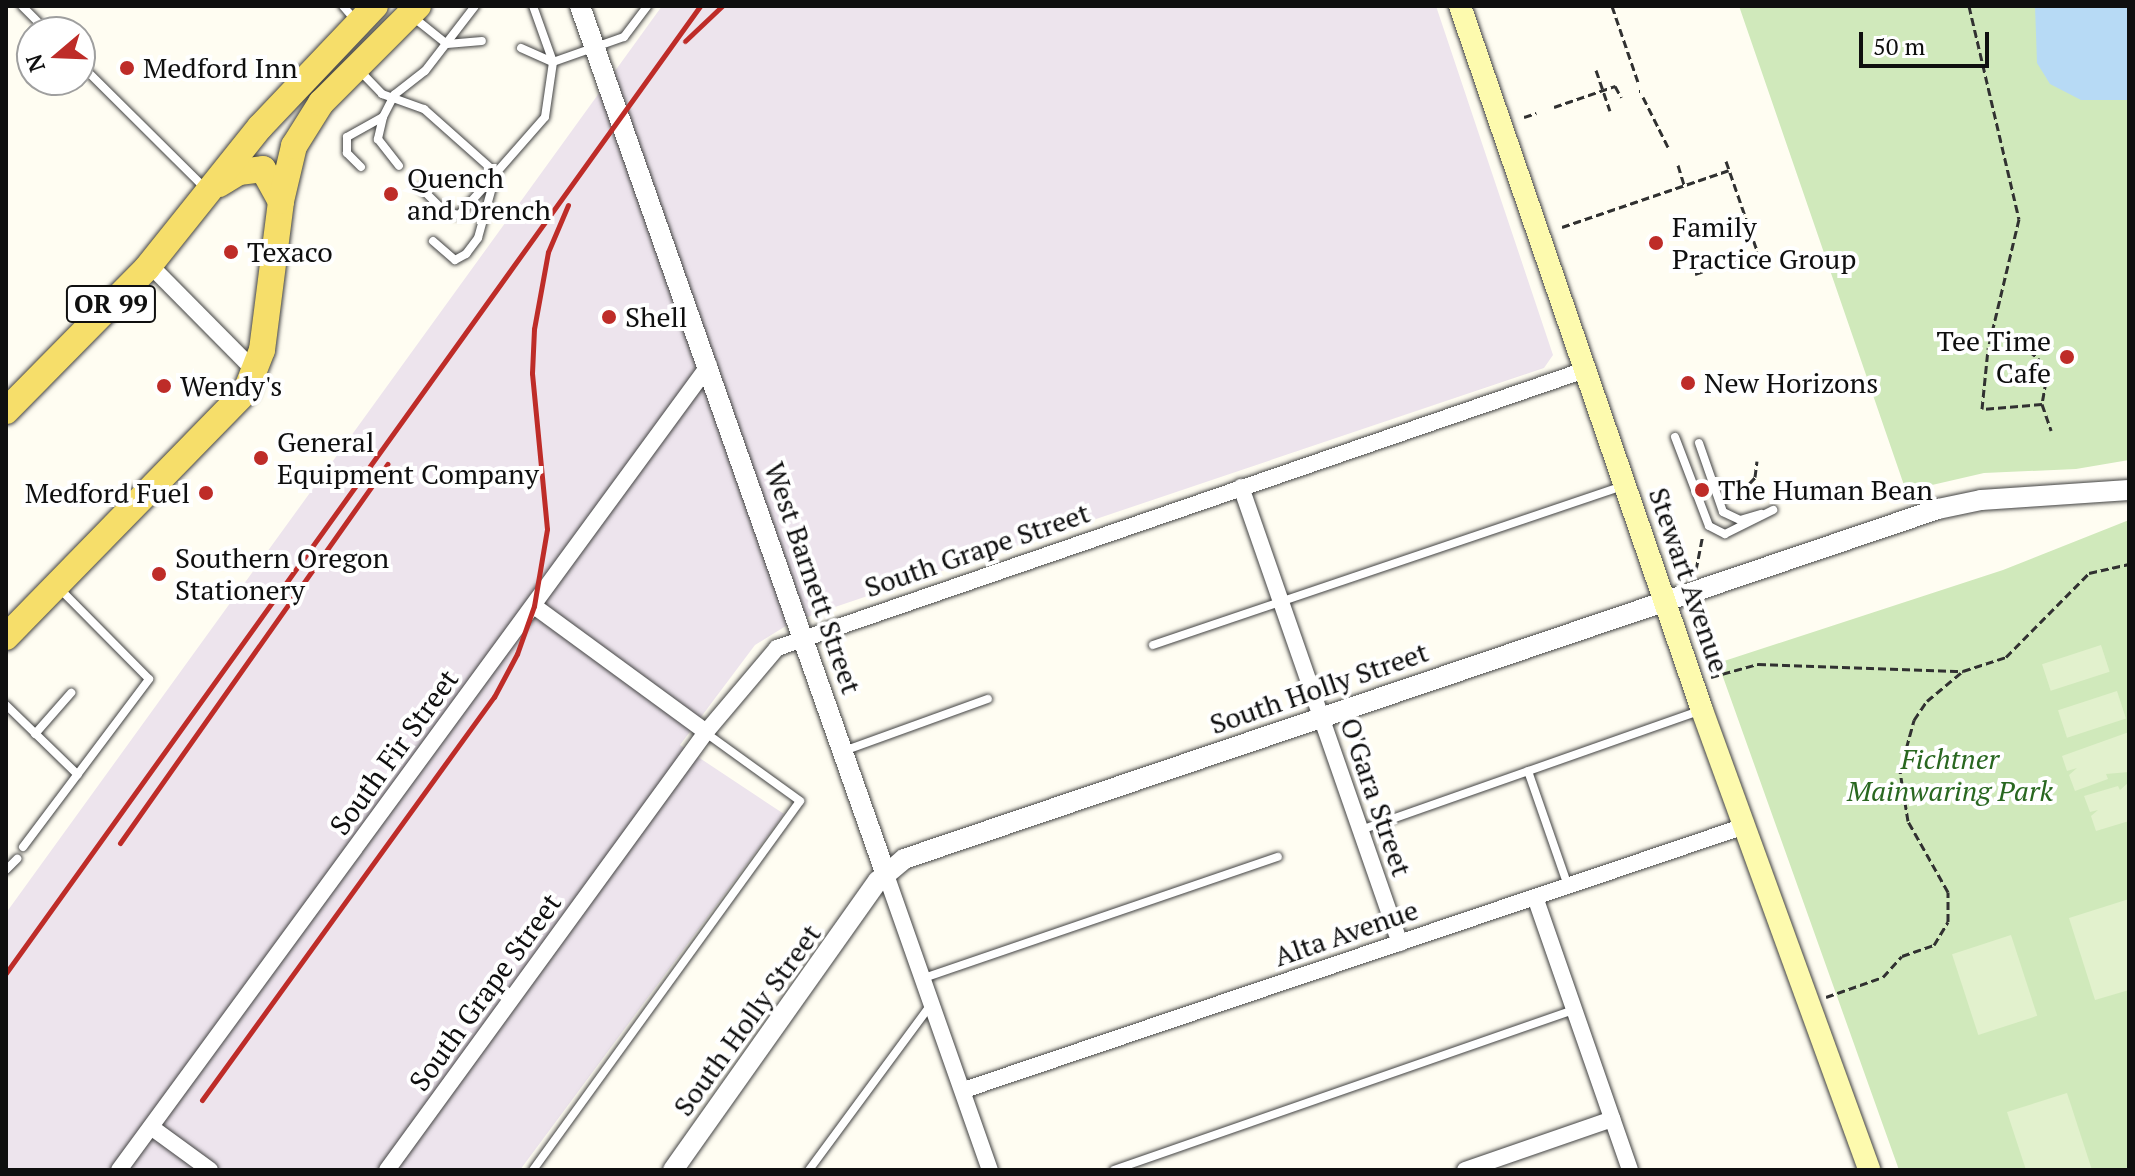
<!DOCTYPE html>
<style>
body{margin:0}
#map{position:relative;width:2135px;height:1176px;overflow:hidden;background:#fffdf2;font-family:"PT Serif",serif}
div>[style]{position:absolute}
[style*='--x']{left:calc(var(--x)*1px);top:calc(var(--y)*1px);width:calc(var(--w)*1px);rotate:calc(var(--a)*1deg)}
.industrial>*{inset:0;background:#ede4ed}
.green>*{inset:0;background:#d0e9bb}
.pitch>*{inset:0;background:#e2f1cd;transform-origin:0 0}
.water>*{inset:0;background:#b7daf5}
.path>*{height:3px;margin-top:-1.5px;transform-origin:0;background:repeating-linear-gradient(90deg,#313131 0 8px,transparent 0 12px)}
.roads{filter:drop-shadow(0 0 2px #424242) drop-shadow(0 0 2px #424242)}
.service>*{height:8px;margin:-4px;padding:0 4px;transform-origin:4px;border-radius:4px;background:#fff}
.minor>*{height:16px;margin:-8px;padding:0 8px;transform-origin:8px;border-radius:8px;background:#fff}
.tertiary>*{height:20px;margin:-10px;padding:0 10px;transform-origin:10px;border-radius:10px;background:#fff}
.secondary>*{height:22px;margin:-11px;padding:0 11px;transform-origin:11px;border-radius:11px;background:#fdfaae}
.primary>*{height:26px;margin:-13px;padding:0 13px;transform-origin:13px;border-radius:13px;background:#f6de6a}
.rail>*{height:5px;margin:-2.5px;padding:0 2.5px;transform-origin:2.5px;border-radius:2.5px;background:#be2c28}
.dots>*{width:22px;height:22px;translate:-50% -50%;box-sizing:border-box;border:4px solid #fff;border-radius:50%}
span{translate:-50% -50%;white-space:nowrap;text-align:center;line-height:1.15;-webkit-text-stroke:8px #fff;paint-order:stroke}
.shield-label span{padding:2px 6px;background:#fff;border:2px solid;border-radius:6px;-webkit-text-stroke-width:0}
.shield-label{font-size:26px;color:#0f0f0f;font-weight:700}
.poi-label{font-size:28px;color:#0f0f0f}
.left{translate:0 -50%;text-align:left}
.right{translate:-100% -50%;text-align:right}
.street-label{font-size:28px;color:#0f0f0f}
.park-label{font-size:28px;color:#296720;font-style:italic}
.frame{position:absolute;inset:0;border:8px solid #0f0f0f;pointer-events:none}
.north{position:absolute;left:16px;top:16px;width:80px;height:80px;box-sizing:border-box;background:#fff;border:2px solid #9f9f9f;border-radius:50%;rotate:251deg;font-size:22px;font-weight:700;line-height:32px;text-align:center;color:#0f0f0f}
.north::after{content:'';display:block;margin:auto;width:28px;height:36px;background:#be2c28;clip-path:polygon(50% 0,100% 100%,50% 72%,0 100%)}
.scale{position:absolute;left:1859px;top:32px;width:130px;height:36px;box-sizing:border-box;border:4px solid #0f0f0f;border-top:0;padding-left:10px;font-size:24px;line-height:28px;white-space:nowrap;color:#0f0f0f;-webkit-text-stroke:6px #fff;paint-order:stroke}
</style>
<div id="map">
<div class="industrial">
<i style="clip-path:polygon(662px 6px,1436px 6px,1553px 355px,1544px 368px,835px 607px,789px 624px,755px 645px,680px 745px,784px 814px,520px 1170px,6px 1170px,6px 913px)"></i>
</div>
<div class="green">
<i style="clip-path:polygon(1739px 6px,2129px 6px,2129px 460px,2076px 469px,1984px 473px,1906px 491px)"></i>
<i style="clip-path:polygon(2129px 520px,2129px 1170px,1899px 1170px,1718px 663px,2003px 570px)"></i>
</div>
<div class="pitch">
<i style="left:2101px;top:645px;width:28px;height:62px;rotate:72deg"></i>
<i style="left:2117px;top:691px;width:29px;height:62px;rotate:72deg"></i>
<i style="clip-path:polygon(2129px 732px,2129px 772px,2106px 774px,2108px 779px,2075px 791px,2069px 775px,2077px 768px,2067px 771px,2062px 756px)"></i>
<i style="clip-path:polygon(2129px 782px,2129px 821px,2096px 831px,2091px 816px,2098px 810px,2090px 812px,2084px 796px,2118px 786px,2120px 790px)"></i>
<i style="clip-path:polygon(2129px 899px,2129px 990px,2095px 1000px,2069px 918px)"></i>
<i style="left:2011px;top:935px;width:85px;height:62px;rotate:72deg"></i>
<i style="clip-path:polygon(2067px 1093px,2092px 1170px,2026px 1170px,2007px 1112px)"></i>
</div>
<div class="water">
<i style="clip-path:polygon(2035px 6px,2129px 6px,2129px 100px,2081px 100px,2050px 84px,2037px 63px)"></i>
</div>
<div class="path">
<i style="--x:1612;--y:6;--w:80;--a:71.1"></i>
<i style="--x:1969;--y:6;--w:219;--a:76.8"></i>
<i style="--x:2019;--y:219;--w:134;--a:103.4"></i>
<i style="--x:1596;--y:70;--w:43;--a:71.1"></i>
<i style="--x:1639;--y:91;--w:1;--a:0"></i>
<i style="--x:1643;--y:97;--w:56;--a:63.4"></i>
<i style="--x:1554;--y:107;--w:65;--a:-19"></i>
<i style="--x:1615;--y:86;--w:13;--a:61"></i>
<i style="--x:1524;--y:117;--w:13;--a:-18"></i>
<i style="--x:1726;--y:161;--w:104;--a:70.9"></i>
<i style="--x:1678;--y:165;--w:21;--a:73"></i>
<i style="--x:1562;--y:227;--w:176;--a:-18.8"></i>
<i style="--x:1695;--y:274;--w:67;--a:-19.2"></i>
<i style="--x:2042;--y:404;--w:60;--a:175.2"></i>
<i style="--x:1982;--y:409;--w:60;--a:-84.3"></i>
<i style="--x:1988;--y:349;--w:41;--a:2.8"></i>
<i style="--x:2029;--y:351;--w:11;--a:38"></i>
<i style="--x:2038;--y:358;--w:24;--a:71"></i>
<i style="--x:2046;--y:381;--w:23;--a:100"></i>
<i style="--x:2042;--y:404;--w:28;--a:71"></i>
<i style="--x:1733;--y:501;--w:33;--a:-47"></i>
<i style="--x:1755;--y:477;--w:16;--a:-83"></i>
<i style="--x:1696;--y:570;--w:33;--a:-79"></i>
<i style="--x:1711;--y:677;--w:49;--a:-15.5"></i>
<i style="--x:1758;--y:664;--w:205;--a:2"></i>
<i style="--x:1963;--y:671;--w:45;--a:-18"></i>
<i style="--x:2006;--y:657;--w:118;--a:-45.3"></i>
<i style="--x:2089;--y:573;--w:41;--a:-12.7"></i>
<i style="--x:1826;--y:997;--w:60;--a:-19.3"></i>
<i style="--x:1883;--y:977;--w:28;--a:-48"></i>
<i style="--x:1902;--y:956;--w:34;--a:-19"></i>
<i style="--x:1934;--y:945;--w:27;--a:-59"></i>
<i style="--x:1948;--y:922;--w:30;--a:-90"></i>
<i style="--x:1948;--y:892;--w:81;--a:-119.4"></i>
<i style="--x:1908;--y:821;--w:51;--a:-99.1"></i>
<i style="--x:1900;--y:771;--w:53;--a:-74.6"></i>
<i style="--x:1914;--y:720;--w:23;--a:-56"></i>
<i style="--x:1927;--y:701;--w:47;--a:-39.8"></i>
</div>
<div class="roads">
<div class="service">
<i style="--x:22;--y:6;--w:37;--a:45"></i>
<i style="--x:343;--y:6;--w:20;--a:49"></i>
<i style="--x:533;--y:6;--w:59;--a:70.3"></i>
<i style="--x:413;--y:17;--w:43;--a:38.5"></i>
<i style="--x:447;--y:44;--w:35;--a:-5"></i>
<i style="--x:521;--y:48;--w:35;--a:24"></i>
<i style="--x:80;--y:64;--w:179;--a:44.8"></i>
<i style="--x:360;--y:71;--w:32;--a:46"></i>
<i style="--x:382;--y:94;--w:45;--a:19.7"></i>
<i style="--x:424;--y:109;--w:96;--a:41.6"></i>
<i style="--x:496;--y:173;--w:74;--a:-48.8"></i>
<i style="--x:545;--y:117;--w:56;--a:-81.7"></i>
<i style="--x:553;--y:62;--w:75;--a:-19.4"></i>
<i style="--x:624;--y:37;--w:39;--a:-53"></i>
<i style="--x:383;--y:117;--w:23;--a:103"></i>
<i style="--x:378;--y:139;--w:34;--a:52"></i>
<i style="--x:361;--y:167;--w:20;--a:-135"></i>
<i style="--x:347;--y:153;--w:16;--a:-90"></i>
<i style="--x:347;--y:137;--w:41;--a:-29.1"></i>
<i style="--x:383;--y:117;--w:25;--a:-63"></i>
<i style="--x:394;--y:95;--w:39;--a:-38"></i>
<i style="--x:425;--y:71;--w:82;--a:-52.4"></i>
<i style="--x:421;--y:188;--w:34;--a:45"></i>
<i style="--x:445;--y:212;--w:14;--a:12"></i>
<i style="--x:459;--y:215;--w:51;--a:-48.2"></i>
<i style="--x:433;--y:241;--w:29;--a:41"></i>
<i style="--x:455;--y:260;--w:13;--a:-29"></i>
<i style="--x:466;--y:254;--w:20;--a:-53"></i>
<i style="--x:478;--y:238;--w:67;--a:-74.5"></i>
<i style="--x:1675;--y:437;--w:95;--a:69.1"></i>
<i style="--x:1709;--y:526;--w:18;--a:27"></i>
<i style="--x:1725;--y:534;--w:54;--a:-26.6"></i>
<i style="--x:1699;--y:443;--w:73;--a:70.8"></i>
<i style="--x:1723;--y:512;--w:19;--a:25"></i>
<i style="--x:1740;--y:520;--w:22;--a:-16"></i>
<i style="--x:1153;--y:645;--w:495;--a:-18.7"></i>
<i style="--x:6;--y:705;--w:100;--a:44.2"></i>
<i style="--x:35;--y:734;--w:55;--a:-48.7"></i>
<i style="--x:844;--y:751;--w:153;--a:-19.9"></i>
<i style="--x:1528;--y:771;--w:122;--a:70.8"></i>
<i style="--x:1361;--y:830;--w:358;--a:-19.4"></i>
<i style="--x:23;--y:847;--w:210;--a:-53.1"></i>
<i style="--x:149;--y:679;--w:127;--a:-134.7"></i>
<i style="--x:6;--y:870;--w:16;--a:-45"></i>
<i style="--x:924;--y:978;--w:374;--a:-18.9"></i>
<i style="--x:533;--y:1170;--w:455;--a:-54.1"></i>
<i style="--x:800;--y:801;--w:116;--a:-144.1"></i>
<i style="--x:809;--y:1170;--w:207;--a:-53.6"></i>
<i style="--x:1114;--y:1170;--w:487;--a:-19.2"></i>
</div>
<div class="minor">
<i style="--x:150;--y:265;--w:151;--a:45.3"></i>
<i style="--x:1241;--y:487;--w:483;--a:70.8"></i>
<i style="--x:534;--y:606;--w:213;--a:36.2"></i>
<i style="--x:885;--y:872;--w:316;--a:70.6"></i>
<i style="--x:1535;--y:897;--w:289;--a:70.8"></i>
<i style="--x:964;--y:1090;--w:824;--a:-18.68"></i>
<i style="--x:151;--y:1127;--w:73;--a:36.1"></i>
<i style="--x:119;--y:1170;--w:998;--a:-53.76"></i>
<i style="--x:387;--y:1170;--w:542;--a:-53.93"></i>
<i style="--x:706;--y:732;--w:110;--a:-49.8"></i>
<i style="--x:777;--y:648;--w:854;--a:-18.99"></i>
<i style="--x:1465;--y:1170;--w:156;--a:-19.1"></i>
</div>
<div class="tertiary">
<i style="--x:580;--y:6;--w:918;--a:70.6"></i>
<i style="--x:673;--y:1170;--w:354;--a:-54.7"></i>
<i style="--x:878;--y:881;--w:34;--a:-40"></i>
<i style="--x:904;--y:859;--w:1092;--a:-18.7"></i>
<i style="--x:1938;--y:509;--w:44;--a:-11.8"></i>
<i style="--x:1981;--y:500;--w:148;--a:-3.9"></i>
</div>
<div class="secondary">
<i style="--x:1460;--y:6;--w:744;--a:71.03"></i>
<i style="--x:1702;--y:710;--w:489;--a:70"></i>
</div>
<div class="primary">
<i style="--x:219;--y:184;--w:23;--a:-31"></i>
<i style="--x:239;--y:172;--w:24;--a:-7"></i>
<i style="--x:263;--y:169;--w:37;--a:61"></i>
<i style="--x:6;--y:411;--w:201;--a:-45.4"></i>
<i style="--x:147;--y:268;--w:181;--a:-51.3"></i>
<i style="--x:260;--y:127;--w:167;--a:-46.5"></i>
<i style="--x:6;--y:637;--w:344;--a:-45.7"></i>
<i style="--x:246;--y:391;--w:44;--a:-68.7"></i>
<i style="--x:262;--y:350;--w:150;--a:-82.7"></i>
<i style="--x:281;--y:201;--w:57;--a:-76.7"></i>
<i style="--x:294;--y:146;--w:51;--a:-57.9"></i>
<i style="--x:321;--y:103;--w:137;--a:-45"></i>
</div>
</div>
<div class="rail">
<i style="--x:685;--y:41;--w:51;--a:-43.4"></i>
<i style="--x:120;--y:843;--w:464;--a:-54.8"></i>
<i style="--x:6;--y:973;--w:1190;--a:-54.33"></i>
<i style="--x:202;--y:1100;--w:498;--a:-54.1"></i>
<i style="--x:494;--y:697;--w:49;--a:-61.9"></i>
<i style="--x:517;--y:654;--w:51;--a:-70.5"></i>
<i style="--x:534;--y:606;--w:78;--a:-80.4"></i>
<i style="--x:547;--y:529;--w:157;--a:-95.5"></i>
<i style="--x:532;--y:373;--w:44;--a:-87.4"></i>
<i style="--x:534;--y:329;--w:78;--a:-79.7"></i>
<i style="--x:548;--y:252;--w:51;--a:-66.9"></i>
</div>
<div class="dots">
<i style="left:127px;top:68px;background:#be2c28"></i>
<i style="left:391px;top:194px;background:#be2c28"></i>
<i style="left:1656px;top:243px;background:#be2c28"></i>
<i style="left:231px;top:252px;background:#be2c28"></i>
<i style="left:609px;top:317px;background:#be2c28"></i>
<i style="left:2067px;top:357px;background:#be2c28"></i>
<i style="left:1688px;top:383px;background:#be2c28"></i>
<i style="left:164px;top:386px;background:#be2c28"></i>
<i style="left:261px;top:458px;background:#be2c28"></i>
<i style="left:1702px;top:490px;background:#be2c28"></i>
<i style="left:206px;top:493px;background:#be2c28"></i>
<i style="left:159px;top:574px;background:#be2c28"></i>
</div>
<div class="shield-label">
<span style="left:111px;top:304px">OR 99</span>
</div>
<div class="poi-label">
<span class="left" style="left:143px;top:68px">Medford Inn</span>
<span class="left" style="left:407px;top:194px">Quench<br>and Drench</span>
<span class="left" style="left:1672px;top:243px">Family<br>Practice Group</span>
<span class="left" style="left:247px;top:252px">Texaco</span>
<span class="left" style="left:625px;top:317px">Shell</span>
<span class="right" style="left:2051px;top:357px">Tee Time<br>Cafe</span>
<span class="left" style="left:1704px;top:383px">New Horizons</span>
<span class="left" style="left:180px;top:386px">Wendy's</span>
<span class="left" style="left:277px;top:458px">General<br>Equipment Company</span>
<span class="left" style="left:1718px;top:490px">The Human Bean</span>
<span class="right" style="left:190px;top:493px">Medford Fuel</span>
<span class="left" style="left:175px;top:574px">Southern Oregon<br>Stationery</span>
</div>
<div class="street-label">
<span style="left:977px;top:550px;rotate:-19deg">South Grape Street</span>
<span style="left:813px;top:578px;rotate:71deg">West Barnett Street</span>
<span style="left:1689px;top:580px;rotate:71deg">Stewart Avenue</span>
<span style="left:1319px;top:688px;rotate:-19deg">South Holly Street</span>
<span style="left:394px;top:752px;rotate:-54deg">South Fir Street</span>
<span style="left:1376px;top:797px;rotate:71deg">O'Gara Street</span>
<span style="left:1346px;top:933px;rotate:-19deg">Alta Avenue</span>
<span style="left:485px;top:992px;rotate:-54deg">South Grape Street</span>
<span style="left:747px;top:1020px;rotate:-54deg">South Holly Street</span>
</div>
<div class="park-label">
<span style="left:1950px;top:775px">Fichtner<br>Mainwaring Park</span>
</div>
<div class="frame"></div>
<div class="north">N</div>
<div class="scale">50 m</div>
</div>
